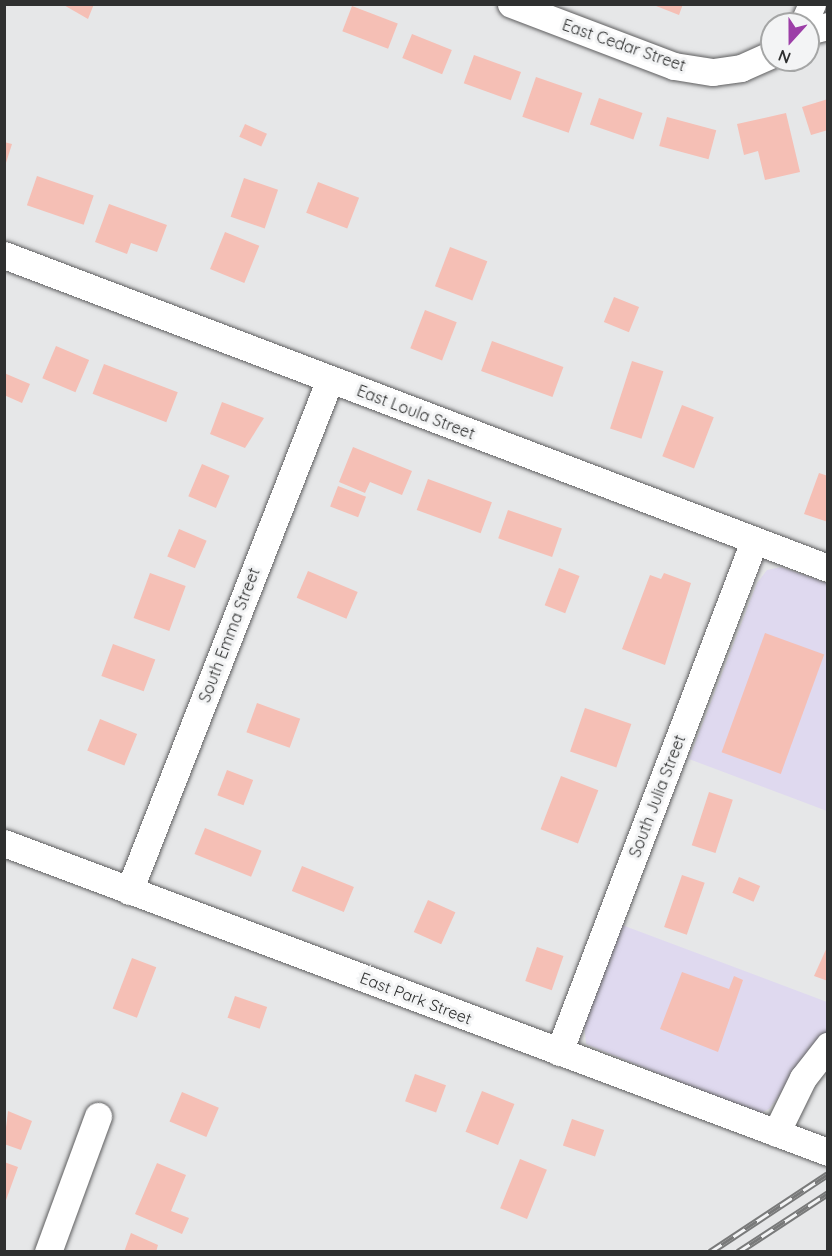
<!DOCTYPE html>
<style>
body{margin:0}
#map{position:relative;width:832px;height:1256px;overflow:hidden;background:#e6e7e8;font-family:Quicksand,sans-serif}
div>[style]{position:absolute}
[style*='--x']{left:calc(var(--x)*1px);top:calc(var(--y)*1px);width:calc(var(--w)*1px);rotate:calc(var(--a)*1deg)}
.commercial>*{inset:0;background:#dfd9ef}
.building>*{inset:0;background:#f5bfb5;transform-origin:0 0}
.roads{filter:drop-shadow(0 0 2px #5e5e5f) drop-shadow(0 0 2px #5e5e5f)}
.street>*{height:27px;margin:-13.5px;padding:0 13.5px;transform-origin:13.5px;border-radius:13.5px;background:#fff}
.rail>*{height:7px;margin-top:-3.5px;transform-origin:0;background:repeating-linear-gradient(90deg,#f3f4f5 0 14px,#797a7a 0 28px);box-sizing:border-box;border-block:2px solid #797a7a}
span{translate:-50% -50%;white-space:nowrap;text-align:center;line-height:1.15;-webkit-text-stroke:6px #f3f4f5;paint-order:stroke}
.street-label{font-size:16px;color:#2f3030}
.frame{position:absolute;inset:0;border:6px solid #2f3030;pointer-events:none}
.north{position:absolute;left:760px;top:12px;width:60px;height:60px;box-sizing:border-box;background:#f3f4f5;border:2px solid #a5a6a6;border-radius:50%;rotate:201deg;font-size:16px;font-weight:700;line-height:24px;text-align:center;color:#2f3030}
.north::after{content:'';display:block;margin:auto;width:21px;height:27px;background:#9c3ea7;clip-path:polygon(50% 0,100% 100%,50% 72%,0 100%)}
</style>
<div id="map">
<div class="commercial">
<i style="clip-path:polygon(781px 567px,827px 583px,827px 811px,689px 759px,757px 583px,767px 570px)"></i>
<i style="clip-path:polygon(622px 925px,827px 1002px,827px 1031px,769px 1109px,758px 1114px,586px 1044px,584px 1023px)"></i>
</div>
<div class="building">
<i style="clip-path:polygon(62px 4px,94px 4px,88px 19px)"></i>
<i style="clip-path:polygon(651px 4px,683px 4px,679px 15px)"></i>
<i style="left:352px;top:6px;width:49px;height:27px;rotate:21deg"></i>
<i style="left:412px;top:34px;width:43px;height:26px;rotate:22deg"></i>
<i style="left:474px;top:55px;width:50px;height:30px;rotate:20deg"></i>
<i style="left:536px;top:77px;width:49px;height:42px;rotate:19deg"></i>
<i style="left:599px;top:98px;width:46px;height:28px;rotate:19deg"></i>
<i style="clip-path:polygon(828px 99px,828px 130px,811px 135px,802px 107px)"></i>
<i style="clip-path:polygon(786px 113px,800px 172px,765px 180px,758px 151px,744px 155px,737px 124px)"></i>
<i style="left:667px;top:117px;width:51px;height:30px;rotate:15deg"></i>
<i style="left:245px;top:124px;width:24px;height:14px;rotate:24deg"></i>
<i style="clip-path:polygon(4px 142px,12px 144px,5px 166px,4px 166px)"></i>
<i style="left:37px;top:176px;width:60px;height:31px;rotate:19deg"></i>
<i style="left:244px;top:178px;width:36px;height:41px;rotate:19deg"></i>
<i style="left:318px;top:182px;width:44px;height:33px;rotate:21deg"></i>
<i style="clip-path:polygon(109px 204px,167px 225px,157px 252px,131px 243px,127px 254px,95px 242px)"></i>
<i style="left:225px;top:232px;width:37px;height:40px;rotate:22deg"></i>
<i style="left:450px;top:247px;width:40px;height:42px;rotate:21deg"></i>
<i style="left:614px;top:297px;width:27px;height:27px;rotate:22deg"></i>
<i style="left:425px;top:310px;width:34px;height:41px;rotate:21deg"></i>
<i style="left:492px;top:341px;width:76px;height:32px;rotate:20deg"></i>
<i style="left:56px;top:346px;width:36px;height:35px;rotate:23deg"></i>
<i style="left:632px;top:361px;width:33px;height:71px;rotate:18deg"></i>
<i style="left:104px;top:364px;width:79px;height:32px;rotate:21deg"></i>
<i style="clip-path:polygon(4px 373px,30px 384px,22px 403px,4px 395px)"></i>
<i style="clip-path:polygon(222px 402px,264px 418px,245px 448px,210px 434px)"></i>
<i style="left:682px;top:405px;width:34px;height:55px;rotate:21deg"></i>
<i style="clip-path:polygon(353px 447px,412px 471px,402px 495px,370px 482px,365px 493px,339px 482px)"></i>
<i style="left:202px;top:464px;width:30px;height:35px;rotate:23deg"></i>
<i style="clip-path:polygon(819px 473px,828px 476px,828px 522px,804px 514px)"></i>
<i style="left:428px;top:479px;width:68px;height:33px;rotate:20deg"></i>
<i style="left:338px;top:486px;width:30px;height:22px;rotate:21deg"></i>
<i style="left:508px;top:510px;width:57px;height:30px;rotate:19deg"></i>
<i style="left:179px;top:529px;width:30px;height:30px;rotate:23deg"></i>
<i style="left:559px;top:568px;width:22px;height:40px;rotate:21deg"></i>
<i style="left:308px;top:571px;width:54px;height:29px;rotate:23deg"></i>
<i style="left:150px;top:573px;width:38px;height:48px;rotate:20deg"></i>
<i style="clip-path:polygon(664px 573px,691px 583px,665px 665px,622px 649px,650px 575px,661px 579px)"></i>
<i style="left:765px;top:633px;width:63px;height:127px;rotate:20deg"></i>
<i style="left:113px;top:644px;width:45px;height:34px;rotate:20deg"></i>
<i style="left:257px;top:703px;width:46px;height:31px;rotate:20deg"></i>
<i style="left:585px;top:708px;width:49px;height:46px;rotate:19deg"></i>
<i style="left:100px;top:719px;width:40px;height:34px;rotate:22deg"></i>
<i style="left:227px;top:770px;width:28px;height:27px;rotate:21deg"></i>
<i style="left:561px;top:776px;width:40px;height:57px;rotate:21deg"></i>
<i style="left:709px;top:792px;width:25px;height:56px;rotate:18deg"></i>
<i style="left:205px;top:828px;width:61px;height:28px;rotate:22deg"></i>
<i style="left:302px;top:866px;width:56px;height:27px;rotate:22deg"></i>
<i style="left:682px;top:875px;width:24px;height:55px;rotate:19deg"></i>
<i style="left:739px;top:877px;width:23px;height:17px;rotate:23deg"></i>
<i style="left:428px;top:900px;width:30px;height:35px;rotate:24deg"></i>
<i style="clip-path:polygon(828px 945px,828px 981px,814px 976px)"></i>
<i style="left:537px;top:947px;width:28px;height:36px;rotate:19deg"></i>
<i style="left:132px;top:958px;width:26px;height:54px;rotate:21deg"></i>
<i style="clip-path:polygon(682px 972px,729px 989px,734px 976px,743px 980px,718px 1052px,660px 1029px)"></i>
<i style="left:235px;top:996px;width:34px;height:23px;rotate:19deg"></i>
<i style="left:415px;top:1074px;width:33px;height:29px;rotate:20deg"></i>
<i style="left:482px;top:1091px;width:35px;height:44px;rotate:22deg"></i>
<i style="left:182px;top:1092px;width:40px;height:32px;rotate:23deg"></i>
<i style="clip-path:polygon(8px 1111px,32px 1121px,21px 1150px,4px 1144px)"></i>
<i style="left:572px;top:1119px;width:34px;height:28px;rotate:19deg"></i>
<i style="left:520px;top:1159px;width:29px;height:53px;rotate:22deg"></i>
<i style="clip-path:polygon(4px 1162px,18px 1167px,5px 1203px,4px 1203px)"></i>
<i style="clip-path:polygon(157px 1163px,186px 1175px,171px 1211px,189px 1218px,182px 1234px,135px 1214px)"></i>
<i style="clip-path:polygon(131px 1233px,158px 1245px,156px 1252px,124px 1252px)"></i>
</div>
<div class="roads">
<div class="street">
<i style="--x:511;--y:4;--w:174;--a:20.8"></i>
<i style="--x:674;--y:66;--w:39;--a:9"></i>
<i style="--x:713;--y:72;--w:28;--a:-8"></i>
<i style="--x:741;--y:68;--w:34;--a:-24"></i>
<i style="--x:803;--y:24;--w:22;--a:-66"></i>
<i style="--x:808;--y:31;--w:21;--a:-14"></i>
<i style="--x:4;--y:255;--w:881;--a:20.8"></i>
<i style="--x:4;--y:843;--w:880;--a:20.56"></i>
<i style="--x:129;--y:891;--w:550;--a:-68.57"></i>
<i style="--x:559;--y:1052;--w:547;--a:-69.11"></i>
<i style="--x:776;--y:1133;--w:61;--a:-63.9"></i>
<i style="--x:803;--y:1078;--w:41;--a:-52"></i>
<i style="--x:48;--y:1252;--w:145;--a:-69.8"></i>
</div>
</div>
<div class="rail">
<i style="--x:710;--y:1252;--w:141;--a:-33.5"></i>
<i style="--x:738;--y:1252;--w:108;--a:-33.2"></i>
</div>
<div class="street-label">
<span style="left:624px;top:45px;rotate:19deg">East Cedar Street</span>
<span style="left:416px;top:412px;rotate:21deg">East Loula Street</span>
<span style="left:229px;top:635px;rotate:-69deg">South Emma Street</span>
<span style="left:657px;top:796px;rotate:-69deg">South Julia Street</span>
<span style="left:416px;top:998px;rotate:21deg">East Park Street</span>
</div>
<div class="frame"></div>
<div class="north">N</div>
</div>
